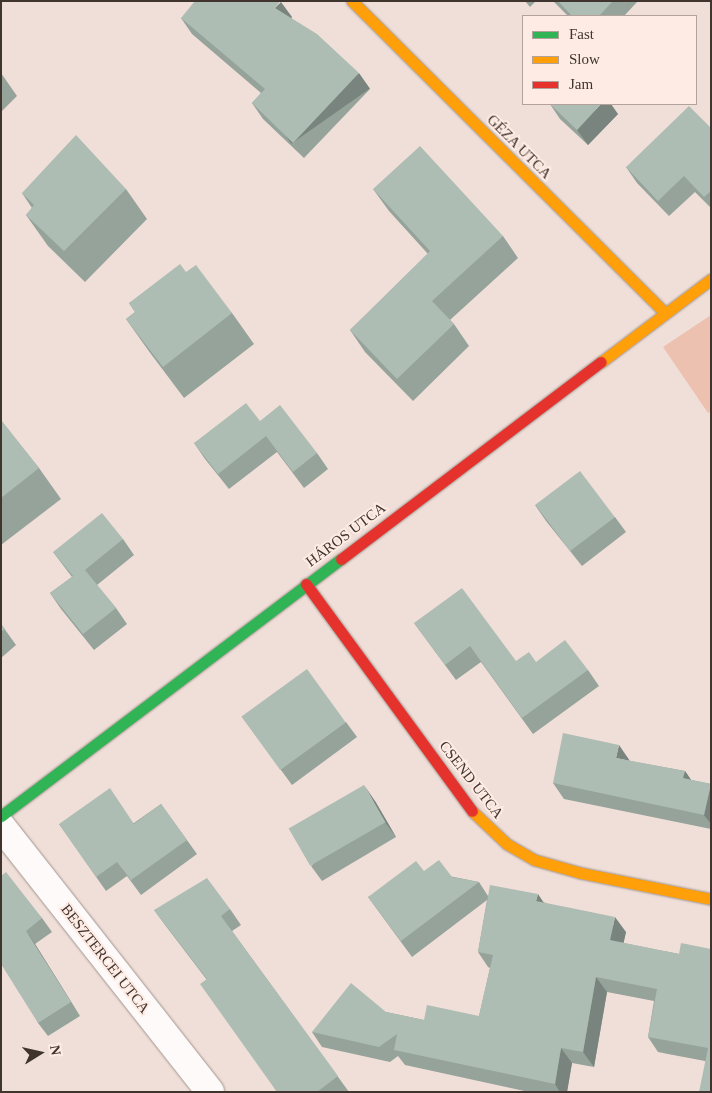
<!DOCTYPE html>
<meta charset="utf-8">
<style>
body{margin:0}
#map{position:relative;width:712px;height:1093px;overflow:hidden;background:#f0dfd8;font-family:Georgia,serif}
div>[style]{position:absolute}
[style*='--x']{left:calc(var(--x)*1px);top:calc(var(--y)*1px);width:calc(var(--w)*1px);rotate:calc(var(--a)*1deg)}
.green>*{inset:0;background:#ecc1af}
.roads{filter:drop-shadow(0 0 1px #a29590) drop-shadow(0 0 1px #a29590)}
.street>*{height:28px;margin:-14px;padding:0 14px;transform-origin:14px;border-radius:14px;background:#fdfaf9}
.fast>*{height:11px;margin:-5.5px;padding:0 5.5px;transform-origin:5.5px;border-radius:5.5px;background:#30b455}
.slow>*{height:11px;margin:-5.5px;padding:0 5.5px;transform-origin:5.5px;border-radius:5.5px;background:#ff9f0a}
.jam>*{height:11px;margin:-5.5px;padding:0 5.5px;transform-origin:5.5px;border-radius:5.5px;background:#e5322d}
.wall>*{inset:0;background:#95a39b}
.shaded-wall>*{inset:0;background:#79847e;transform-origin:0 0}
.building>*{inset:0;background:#adbdb4;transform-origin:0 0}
span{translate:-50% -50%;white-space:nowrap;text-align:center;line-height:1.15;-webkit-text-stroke:4px #feebe3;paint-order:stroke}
.street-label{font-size:15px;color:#40342f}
.frame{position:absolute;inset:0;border:2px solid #40342f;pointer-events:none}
.legend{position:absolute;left:522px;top:15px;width:175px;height:90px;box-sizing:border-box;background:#feebe3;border:1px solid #b2a29b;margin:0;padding:6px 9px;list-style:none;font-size:15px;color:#40342f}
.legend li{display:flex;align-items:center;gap:10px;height:25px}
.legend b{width:25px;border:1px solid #b2a29b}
.north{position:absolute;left:15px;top:1028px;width:50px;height:50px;-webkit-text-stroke:4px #feebe3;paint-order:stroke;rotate:80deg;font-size:14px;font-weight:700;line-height:20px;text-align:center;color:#40342f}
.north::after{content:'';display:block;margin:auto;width:18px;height:22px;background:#40342f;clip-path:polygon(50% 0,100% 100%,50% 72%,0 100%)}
</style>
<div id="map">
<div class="green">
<i style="clip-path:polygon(711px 315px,711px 411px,708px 413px,663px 347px)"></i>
</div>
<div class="roads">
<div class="street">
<i style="--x:1;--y:826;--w:338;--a:51.8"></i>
</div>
<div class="fast">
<i style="--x:1;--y:816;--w:426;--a:-37.1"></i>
</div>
<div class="slow">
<i style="--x:352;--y:1;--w:442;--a:44.9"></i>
<i style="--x:601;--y:362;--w:138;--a:-37"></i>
<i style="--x:472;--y:811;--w:48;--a:43.3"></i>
<i style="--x:507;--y:844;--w:32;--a:30"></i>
<i style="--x:535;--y:860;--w:48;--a:15.8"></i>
<i style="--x:581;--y:873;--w:133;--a:11.3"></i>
</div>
<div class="jam">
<i style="--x:341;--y:559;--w:326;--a:-37.2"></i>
<i style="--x:306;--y:584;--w:281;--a:53.8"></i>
</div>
</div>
<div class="wall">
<i style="clip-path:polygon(525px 1px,536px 1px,530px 7px)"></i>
<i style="clip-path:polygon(553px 1px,638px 1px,624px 16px,568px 16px)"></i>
<i style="clip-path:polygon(292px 17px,291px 18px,370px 89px,304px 158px,263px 119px,252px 103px,261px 93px,192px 34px,181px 18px)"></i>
<i style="clip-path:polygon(1px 73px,17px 96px,1px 112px)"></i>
<i style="clip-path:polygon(550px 104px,618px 114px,588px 145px,560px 119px)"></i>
<i style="clip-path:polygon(711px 128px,711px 208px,695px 192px,669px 216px,637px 183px,626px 167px)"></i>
<i style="clip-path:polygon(126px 189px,147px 219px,85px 282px,48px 246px,26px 215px,32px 208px,22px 193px)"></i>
<i style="clip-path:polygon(373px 189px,503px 236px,518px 258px,450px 320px,454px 324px,469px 346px,413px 401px,365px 352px,350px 330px,428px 254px,389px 211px)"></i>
<i style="clip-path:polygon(186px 272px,232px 313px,254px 344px,184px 398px,148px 350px,126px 319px,135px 312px,129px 303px)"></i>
<i style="clip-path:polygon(1px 421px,39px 468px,61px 499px,1px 545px)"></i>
<i style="clip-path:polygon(260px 421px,317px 453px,328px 469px,304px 488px,277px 452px,229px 489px,205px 459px,194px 443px)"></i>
<i style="clip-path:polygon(535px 505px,615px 517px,626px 532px,582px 566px,546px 521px)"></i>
<i style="clip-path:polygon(123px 539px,134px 555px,97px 585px,116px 608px,127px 624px,94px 650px,61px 609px,50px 593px,72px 577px,53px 552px)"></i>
<i style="clip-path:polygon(414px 623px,516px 661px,536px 662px,588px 670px,599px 686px,533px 734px,481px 662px,456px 680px)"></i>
<i style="clip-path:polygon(1px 624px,16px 645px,1px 658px)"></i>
<i style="clip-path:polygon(242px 717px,346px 722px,357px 737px,292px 785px)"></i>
<i style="clip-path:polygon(630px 761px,685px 771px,691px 780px,711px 784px,711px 829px,564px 799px,553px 783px)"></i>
<i style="clip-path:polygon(375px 801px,396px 837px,322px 881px,311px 866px)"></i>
<i style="clip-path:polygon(161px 804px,197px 854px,141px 895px,127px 876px,106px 891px,59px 824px,134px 823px)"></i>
<i style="clip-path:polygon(424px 871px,479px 882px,488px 896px,543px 902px,626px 932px,623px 943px,679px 954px,711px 949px,711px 1092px,705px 1061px,658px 1052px,648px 1037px,654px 1001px,607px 992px,594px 1067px,572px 1063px,567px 1092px,529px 1092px,405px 1065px,398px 1056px,390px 1062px,322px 1047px,312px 1032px,386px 1012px,424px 1020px,479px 1016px,490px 968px,488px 967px,478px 952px,487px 900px,412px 957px,368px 897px)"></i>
<i style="clip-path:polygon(1px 876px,42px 918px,52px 932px,35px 944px,80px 1016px,48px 1036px,38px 1023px)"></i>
<i style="clip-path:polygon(230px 909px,241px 925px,232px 931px,349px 1092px,277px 1092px,207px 980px,165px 925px,154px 910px)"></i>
</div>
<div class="shaded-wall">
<i style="clip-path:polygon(281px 2px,292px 17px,286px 24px,275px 8px)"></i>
<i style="left:359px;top:73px;width:19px;height:96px;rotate:55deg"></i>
<i style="clip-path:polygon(601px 104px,611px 104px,618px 114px,588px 145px,577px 130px)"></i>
<i style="clip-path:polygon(619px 745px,630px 761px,616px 758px)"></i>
<i style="clip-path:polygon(685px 771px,696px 787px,683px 778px)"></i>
<i style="clip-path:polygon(711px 784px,711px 824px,704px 815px)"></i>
<i style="clip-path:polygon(364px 785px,375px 801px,396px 837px,385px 822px)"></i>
<i style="clip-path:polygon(538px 894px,548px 909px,536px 901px)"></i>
<i style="clip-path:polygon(615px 917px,626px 932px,621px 955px,610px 940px)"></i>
<i style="clip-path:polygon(26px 931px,35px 944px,80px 1016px,71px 1002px)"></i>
<i style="clip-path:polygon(596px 977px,607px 992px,594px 1067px,583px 1052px)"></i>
<i style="clip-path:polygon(561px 1048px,572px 1063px,567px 1092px,560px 1092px,555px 1084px)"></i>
</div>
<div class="building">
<i style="clip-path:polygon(195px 1px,280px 1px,275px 8px,317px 34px,359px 73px,293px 143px,252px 103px,265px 89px,181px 18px)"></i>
<i style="clip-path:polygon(558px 1px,613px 1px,599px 16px,572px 16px)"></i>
<i style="clip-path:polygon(550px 104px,601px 104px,577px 130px)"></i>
<i style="clip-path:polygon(689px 106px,711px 128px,711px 191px,704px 197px,684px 176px,658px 201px,626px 167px)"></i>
<i style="clip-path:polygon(76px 135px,126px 189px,64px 251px,26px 215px,34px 205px,22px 193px)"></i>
<i style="clip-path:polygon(420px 146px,503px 236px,432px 301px,454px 324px,397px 379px,350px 330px,430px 251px,373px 189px)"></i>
<i style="clip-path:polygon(180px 264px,186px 272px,196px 265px,232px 313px,163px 367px,126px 319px,135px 312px,129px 303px)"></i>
<i style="clip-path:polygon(246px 403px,260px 421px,280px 405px,317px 453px,293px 472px,266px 436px,218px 474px,194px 443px)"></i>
<i style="clip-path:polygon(1px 421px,2px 421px,39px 468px,1px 498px)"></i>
<i style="left:580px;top:471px;width:58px;height:56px;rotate:53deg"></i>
<i style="clip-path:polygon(102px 513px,123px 539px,85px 570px,116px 608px,83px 634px,50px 593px,73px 576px,53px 552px)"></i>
<i style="clip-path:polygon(462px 588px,516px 661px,529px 652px,536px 662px,565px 640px,588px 670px,522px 718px,470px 646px,445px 665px,414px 623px)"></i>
<i style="clip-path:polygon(1px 624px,5px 629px,1px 632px)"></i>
<i style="left:307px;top:669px;width:66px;height:81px;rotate:54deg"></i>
<i style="clip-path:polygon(563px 733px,619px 745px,616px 758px,685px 771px,683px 778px,711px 784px,704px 815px,553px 783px)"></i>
<i style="left:364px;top:785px;width:43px;height:87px;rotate:60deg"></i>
<i style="clip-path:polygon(110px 788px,134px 824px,161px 804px,187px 840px,131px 880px,117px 862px,96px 877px,59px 824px)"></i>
<i style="clip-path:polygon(439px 860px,452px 877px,479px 882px,401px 941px,368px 897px,416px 861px,424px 871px)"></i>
<i style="clip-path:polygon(6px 872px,42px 918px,26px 931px,71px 1002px,38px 1023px,1px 964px,1px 876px)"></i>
<i style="clip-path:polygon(207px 878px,230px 909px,221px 916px,338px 1076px,317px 1092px,277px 1092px,200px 984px,207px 979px,154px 910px)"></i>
<i style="clip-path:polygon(490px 885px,538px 894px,536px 901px,615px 917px,610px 940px,679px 954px,681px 943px,711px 949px,711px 1092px,699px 1092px,708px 1048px,648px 1037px,657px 989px,596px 977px,583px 1052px,561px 1048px,555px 1084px,394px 1050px,397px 1034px,379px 1047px,312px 1032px,351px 983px,386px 1012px,424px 1020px,427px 1005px,479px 1016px,493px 955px,478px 952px)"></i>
</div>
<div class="street-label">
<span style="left:519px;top:147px;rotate:45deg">GÉZA UTCA</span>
<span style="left:346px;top:535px;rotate:-37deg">HÁROS UTCA</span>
<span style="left:471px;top:780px;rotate:52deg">CSEND UTCA</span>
<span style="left:105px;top:959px;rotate:52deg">BESZTERCEI UTCA</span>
</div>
<div class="frame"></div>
<ul class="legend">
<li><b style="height:6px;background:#30b455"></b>Fast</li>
<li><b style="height:6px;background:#ff9f0a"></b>Slow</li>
<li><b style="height:6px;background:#e5322d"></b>Jam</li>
</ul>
<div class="north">N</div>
</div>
